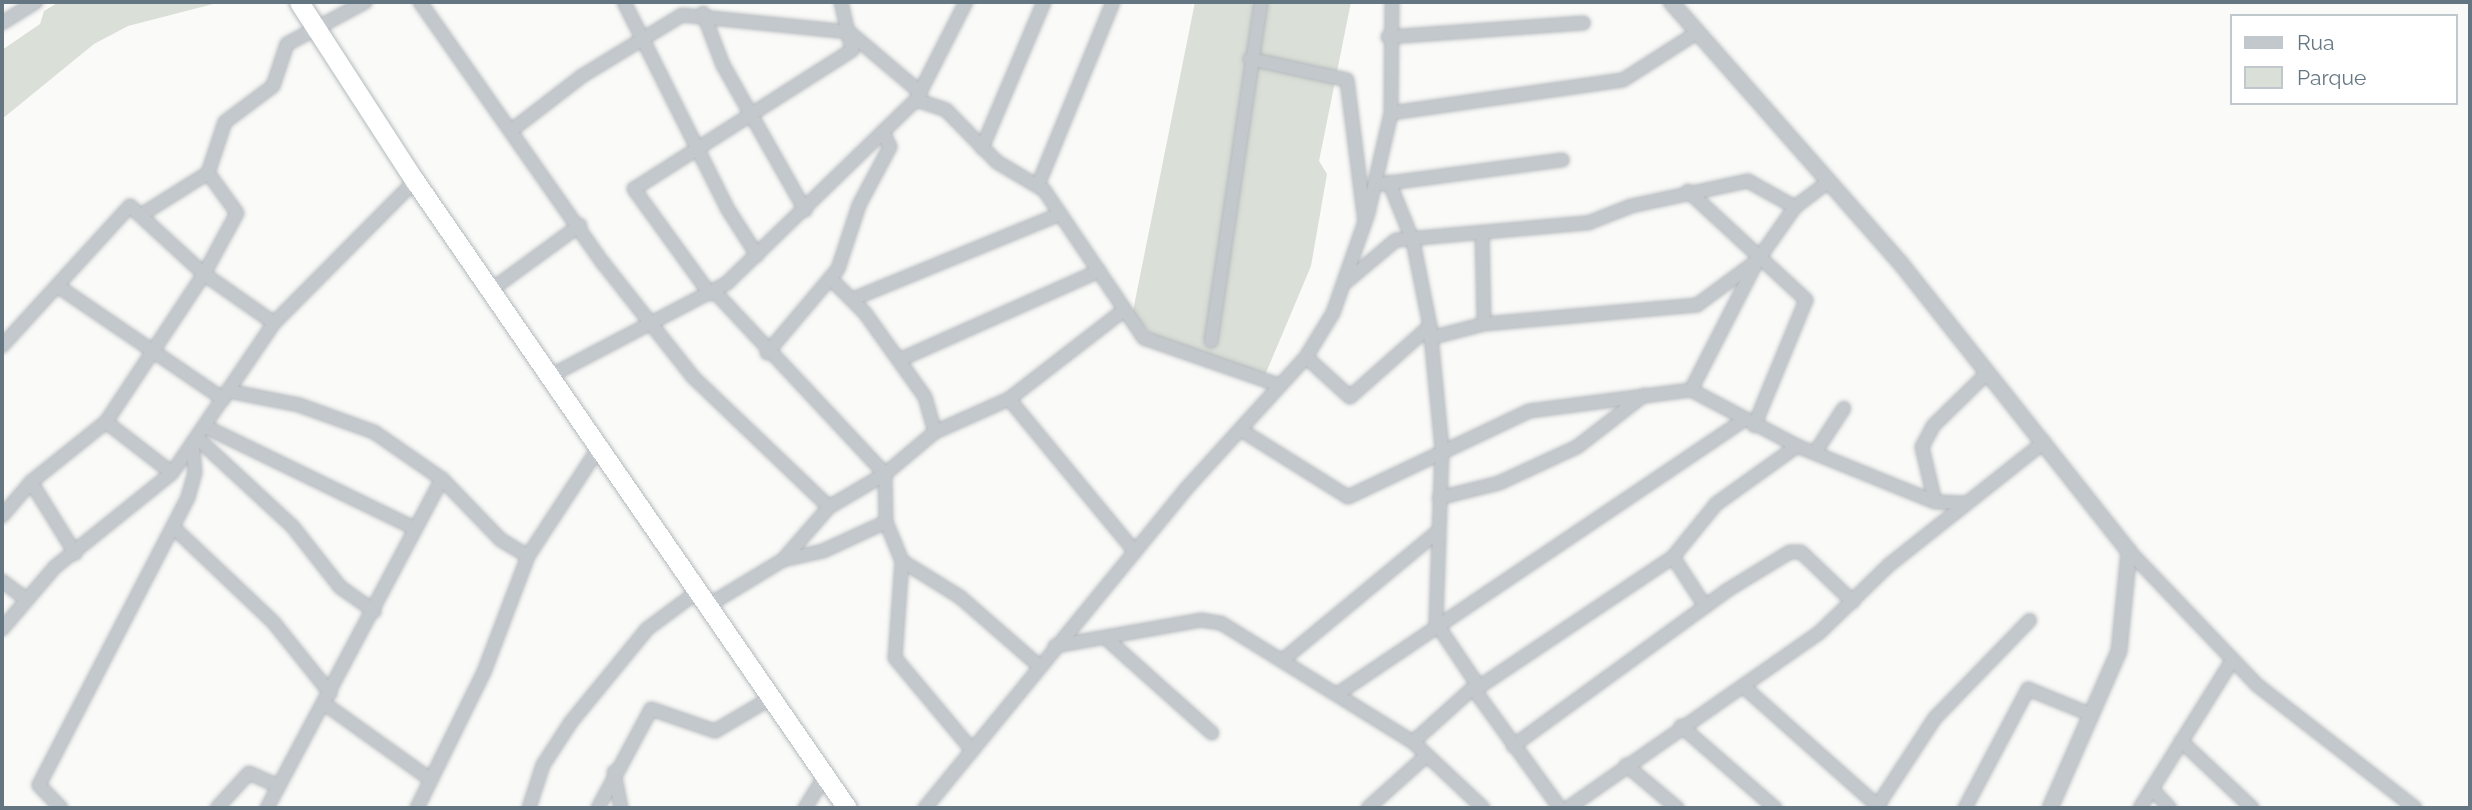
<!DOCTYPE html>
<style>
body{margin:0}
#map{position:relative;width:2472px;height:810px;overflow:hidden;background:#fafaf8;font-family:Raleway,sans-serif}
div>[style]{position:absolute}
[style*='--x']{left:calc(var(--x)*1px);top:calc(var(--y)*1px);width:calc(var(--w)*1px);rotate:calc(var(--a)*1deg)}
.green>*{inset:0;background:#dadfd7}
.roads{filter:drop-shadow(0 0 2px #b4b9bd) drop-shadow(0 0 2px #b4b9bd)}
.minor>*{height:12px;margin:-6px;padding:0 6px;transform-origin:6px;border-radius:6px;background:#c3c8cc}
.tertiary>*{height:14px;margin:-7px;padding:0 7px;transform-origin:7px;border-radius:7px;background:#c3c8cc}
.trunk>*{height:19px;margin:-9.5px;padding:0 9.5px;transform-origin:9.5px;border-radius:9.5px;background:#fff}
span{translate:-50% -50%;white-space:nowrap;text-align:center;line-height:1.15;-webkit-text-stroke:7px #fff;paint-order:stroke}
.frame{position:absolute;inset:0;border:4px solid #657683;pointer-events:none}
.legend{position:absolute;left:2230px;top:14px;width:228px;height:91px;box-sizing:border-box;background:#fff;border:2px solid #c1c8cd;margin:0;padding:9px 12px;list-style:none;font-size:21px;color:#657683}
.legend li{display:flex;align-items:center;gap:14px;height:35px}
.legend b{width:35px;border:2px solid #c1c8cd}
</style>
<div id="map">
<div class="green">
<i style="clip-path:polygon(59px 2px,221px 2px,128px 26px,94px 44px,2px 119px,2px 50px,40px 24px,44px 11px)"></i>
<i style="clip-path:polygon(1195px 2px,1351px 2px,1319px 161px,1327px 174px,1311px 266px,1265px 375px,1153px 335px,1132px 316px)"></i>
</div>
<div class="roads">
<div class="minor">
<i style="--x:420;--y:2;--w:319;--a:55"></i>
<i style="--x:603;--y:263;--w:145;--a:51.7"></i>
<i style="--x:693;--y:377;--w:188;--a:43.7"></i>
<i style="--x:624;--y:2;--w:230;--a:63.4"></i>
<i style="--x:727;--y:208;--w:56;--a:57.4"></i>
<i style="--x:703;--y:13;--w:56;--a:69"></i>
<i style="--x:723;--y:65;--w:167;--a:60.5"></i>
<i style="--x:2;--y:23;--w:40;--a:-32"></i>
<i style="--x:1388;--y:37;--w:196;--a:-4.1"></i>
<i style="--x:1250;--y:59;--w:99;--a:12.2"></i>
<i style="--x:1347;--y:80;--w:143;--a:82.8"></i>
<i style="--x:916;--y:100;--w:32;--a:18"></i>
<i style="--x:946;--y:110;--w:73;--a:45.6"></i>
<i style="--x:997;--y:162;--w:55;--a:30.8"></i>
<i style="--x:1044;--y:190;--w:179;--a:56"></i>
<i style="--x:1144;--y:338;--w:140;--a:19.2"></i>
<i style="--x:1391;--y:113;--w:234;--a:-8.1"></i>
<i style="--x:1623;--y:80;--w:89;--a:-32.6"></i>
<i style="--x:512;--y:130;--w:88;--a:-37.6"></i>
<i style="--x:582;--y:76;--w:117;--a:-31.4"></i>
<i style="--x:682;--y:15;--w:168;--a:5.8"></i>
<i style="--x:849;--y:32;--w:94;--a:40.3"></i>
<i style="--x:982;--y:148;--w:159;--a:-67"></i>
<i style="--x:1389;--y:182;--w:64;--a:67.9"></i>
<i style="--x:1413;--y:241;--w:87;--a:78.7"></i>
<i style="--x:1430;--y:326;--w:124;--a:84.4"></i>
<i style="--x:1442;--y:449;--w:174;--a:92"></i>
<i style="--x:1436;--y:623;--w:77;--a:56.1"></i>
<i style="--x:1479;--y:687;--w:6;--a:171"></i>
<i style="--x:1473;--y:688;--w:148;--a:54.1"></i>
<i style="--x:1382;--y:184;--w:182;--a:-7.6"></i>
<i style="--x:1038;--y:185;--w:198;--a:-67.7"></i>
<i style="--x:1688;--y:191;--w:161;--a:42.7"></i>
<i style="--x:1806;--y:300;--w:136;--a:112.4"></i>
<i style="--x:141;--y:215;--w:79;--a:-32.1"></i>
<i style="--x:208;--y:173;--w:54;--a:-71.6"></i>
<i style="--x:225;--y:122;--w:60;--a:-36.9"></i>
<i style="--x:273;--y:86;--w:44;--a:-71.6"></i>
<i style="--x:287;--y:44;--w:89;--a:-28.3"></i>
<i style="--x:1482;--y:233;--w:91;--a:88.7"></i>
<i style="--x:832;--y:280;--w:47;--a:45"></i>
<i style="--x:865;--y:313;--w:103;--a:54.5"></i>
<i style="--x:925;--y:397;--w:36;--a:74"></i>
<i style="--x:1346;--y:282;--w:65;--a:-40"></i>
<i style="--x:1396;--y:240;--w:193;--a:-5.1"></i>
<i style="--x:1588;--y:223;--w:46;--a:-21.6"></i>
<i style="--x:1631;--y:206;--w:120;--a:-12.1"></i>
<i style="--x:1748;--y:181;--w:54;--a:29"></i>
<i style="--x:1795;--y:207;--w:41;--a:-37.1"></i>
<i style="--x:59;--y:287;--w:199;--a:34.3"></i>
<i style="--x:491;--y:290;--w:110;--a:-36.1"></i>
<i style="--x:714;--y:291;--w:250;--a:46.9"></i>
<i style="--x:885;--y:474;--w:48;--a:88.8"></i>
<i style="--x:886;--y:522;--w:42;--a:67.7"></i>
<i style="--x:902;--y:561;--w:97;--a:94.1"></i>
<i style="--x:895;--y:658;--w:120;--a:50.1"></i>
<i style="--x:710;--y:294;--w:130;--a:-125.9"></i>
<i style="--x:634;--y:189;--w:259;--a:-32.5"></i>
<i style="--x:852;--y:50;--w:49;--a:-102.9"></i>
<i style="--x:853;--y:299;--w:224;--a:-22.3"></i>
<i style="--x:1430;--y:338;--w:56;--a:-14.5"></i>
<i style="--x:1484;--y:324;--w:214;--a:-5.1"></i>
<i style="--x:1697;--y:305;--w:74;--a:-36.3"></i>
<i style="--x:1757;--y:261;--w:66;--a:-54.9"></i>
<i style="--x:1211;--y:341;--w:343;--a:-81.6"></i>
<i style="--x:2;--y:346;--w:190;--a:-47.6"></i>
<i style="--x:130;--y:206;--w:100;--a:42.6"></i>
<i style="--x:204;--y:274;--w:85;--a:35"></i>
<i style="--x:767;--y:353;--w:110;--a:-49.8"></i>
<i style="--x:838;--y:269;--w:67;--a:-71.8"></i>
<i style="--x:859;--y:205;--w:66;--a:-61.9"></i>
<i style="--x:890;--y:147;--w:17;--a:-115"></i>
<i style="--x:1306;--y:357;--w:59;--a:42.3"></i>
<i style="--x:1350;--y:397;--w:107;--a:-41.6"></i>
<i style="--x:899;--y:360;--w:219;--a:-24"></i>
<i style="--x:552;--y:375;--w:198;--a:-27.7"></i>
<i style="--x:727;--y:283;--w:263;--a:-44.1"></i>
<i style="--x:916;--y:100;--w:110;--a:-63"></i>
<i style="--x:1691;--y:390;--w:145;--a:-62.9"></i>
<i style="--x:228;--y:391;--w:72;--a:11.2"></i>
<i style="--x:299;--y:405;--w:80;--a:19.8"></i>
<i style="--x:374;--y:432;--w:83;--a:34.7"></i>
<i style="--x:442;--y:479;--w:85;--a:46"></i>
<i style="--x:501;--y:540;--w:31;--a:31"></i>
<i style="--x:1009;--y:399;--w:198;--a:50.5"></i>
<i style="--x:106;--y:422;--w:83;--a:37.7"></i>
<i style="--x:206;--y:427;--w:231;--a:25.9"></i>
<i style="--x:1241;--y:430;--w:126;--a:32.1"></i>
<i style="--x:1348;--y:497;--w:200;--a:-25.4"></i>
<i style="--x:1529;--y:411;--w:163;--a:-7.4"></i>
<i style="--x:1691;--y:390;--w:120;--a:27.8"></i>
<i style="--x:1797;--y:446;--w:149;--a:22.1"></i>
<i style="--x:1935;--y:502;--w:30;--a:2"></i>
<i style="--x:198;--y:439;--w:129;--a:42.8"></i>
<i style="--x:293;--y:527;--w:76;--a:51.9"></i>
<i style="--x:340;--y:587;--w:42;--a:35.2"></i>
<i style="--x:1816;--y:451;--w:51;--a:-56.9"></i>
<i style="--x:31;--y:482;--w:84;--a:58.2"></i>
<i style="--x:1439;--y:498;--w:62;--a:-14"></i>
<i style="--x:1499;--y:483;--w:86;--a:-24.8"></i>
<i style="--x:1577;--y:447;--w:85;--a:-37.8"></i>
<i style="--x:1935;--y:502;--w:57;--a:-103.3"></i>
<i style="--x:1922;--y:447;--w:24;--a:-62"></i>
<i style="--x:1933;--y:426;--w:73;--a:-44.4"></i>
<i style="--x:2;--y:516;--w:45;--a:-49.5"></i>
<i style="--x:31;--y:482;--w:96;--a:-38.7"></i>
<i style="--x:106;--y:422;--w:178;--a:-56.5"></i>
<i style="--x:204;--y:274;--w:69;--a:-61.6"></i>
<i style="--x:237;--y:213;--w:49;--a:-125.9"></i>
<i style="--x:173;--y:527;--w:139;--a:43.5"></i>
<i style="--x:274;--y:623;--w:90;--a:51.3"></i>
<i style="--x:2129;--y:551;--w:185;--a:46.3"></i>
<i style="--x:2257;--y:685;--w:200;--a:37.9"></i>
<i style="--x:1673;--y:557;--w:59;--a:56.9"></i>
<i style="--x:783;--y:560;--w:70;--a:-49"></i>
<i style="--x:829;--y:507;--w:65;--a:-30.5"></i>
<i style="--x:885;--y:474;--w:65;--a:-40"></i>
<i style="--x:935;--y:432;--w:81;--a:-24"></i>
<i style="--x:1009;--y:399;--w:145;--a:-37.7"></i>
<i style="--x:902;--y:561;--w:68;--a:31.8"></i>
<i style="--x:960;--y:597;--w:105;--a:41.1"></i>
<i style="--x:2;--y:581;--w:30;--a:37"></i>
<i style="--x:707;--y:606;--w:89;--a:-31.2"></i>
<i style="--x:783;--y:560;--w:41;--a:-12.7"></i>
<i style="--x:823;--y:551;--w:69;--a:-24.7"></i>
<i style="--x:2;--y:629;--w:82;--a:-49.5"></i>
<i style="--x:55;--y:567;--w:150;--a:-38.8"></i>
<i style="--x:172;--y:473;--w:181;--a:-55.8"></i>
<i style="--x:274;--y:323;--w:200;--a:-45.2"></i>
<i style="--x:1109;--y:641;--w:138;--a:41.8"></i>
<i style="--x:1055;--y:646;--w:148;--a:-10.1"></i>
<i style="--x:1201;--y:620;--w:20;--a:9"></i>
<i style="--x:1221;--y:623;--w:226;--a:31.8"></i>
<i style="--x:1413;--y:742;--w:96;--a:43.3"></i>
<i style="--x:1285;--y:658;--w:196;--a:-39.6"></i>
<i style="--x:1479;--y:687;--w:234;--a:-33.8"></i>
<i style="--x:1673;--y:557;--w:68;--a:-50.9"></i>
<i style="--x:1716;--y:504;--w:100;--a:-35.6"></i>
<i style="--x:1744;--y:687;--w:182;--a:41.7"></i>
<i style="--x:1339;--y:693;--w:487;--a:-34"></i>
<i style="--x:325;--y:704;--w:130;--a:35.6"></i>
<i style="--x:1681;--y:726;--w:125;--a:41.1"></i>
<i style="--x:2181;--y:741;--w:98;--a:43.3"></i>
<i style="--x:1413;--y:742;--w:81;--a:-42"></i>
<i style="--x:1513;--y:746;--w:263;--a:-36"></i>
<i style="--x:1726;--y:591;--w:75;--a:-31.4"></i>
<i style="--x:1790;--y:552;--w:11;--a:0"></i>
<i style="--x:1801;--y:552;--w:72;--a:43.9"></i>
<i style="--x:1626;--y:765;--w:67;--a:40.1"></i>
<i style="--x:614;--y:772;--w:37;--a:79"></i>
<i style="--x:2152;--y:789;--w:26;--a:47"></i>
<i style="--x:61;--y:808;--w:32;--a:-134"></i>
<i style="--x:39;--y:785;--w:324;--a:-62.6"></i>
<i style="--x:188;--y:497;--w:25;--a:-74"></i>
<i style="--x:195;--y:473;--w:25;--a:-95"></i>
<i style="--x:217;--y:808;--w:47;--a:-47.6"></i>
<i style="--x:249;--y:773;--w:32;--a:24"></i>
<i style="--x:267;--y:808;--w:373;--a:-62"></i>
<i style="--x:417;--y:808;--w:152;--a:-63.8"></i>
<i style="--x:484;--y:672;--w:124;--a:-69.2"></i>
<i style="--x:528;--y:556;--w:131;--a:-56.8"></i>
<i style="--x:529;--y:808;--w:45;--a:-72"></i>
<i style="--x:543;--y:765;--w:51;--a:-56.9"></i>
<i style="--x:571;--y:722;--w:120;--a:-50.7"></i>
<i style="--x:647;--y:629;--w:62;--a:-36.5"></i>
<i style="--x:598;--y:808;--w:112;--a:-61.8"></i>
<i style="--x:651;--y:709;--w:68;--a:19"></i>
<i style="--x:715;--y:731;--w:65;--a:-30.5"></i>
<i style="--x:805;--y:808;--w:38;--a:-58"></i>
<i style="--x:925;--y:808;--w:411;--a:-50.7"></i>
<i style="--x:1185;--y:490;--w:180;--a:-47.7"></i>
<i style="--x:1306;--y:357;--w:52;--a:-58.5"></i>
<i style="--x:1333;--y:313;--w:106;--a:-70.7"></i>
<i style="--x:1368;--y:213;--w:103;--a:-77"></i>
<i style="--x:1391;--y:113;--w:111;--a:-89.5"></i>
<i style="--x:1368;--y:808;--w:79;--a:-41.9"></i>
<i style="--x:1568;--y:808;--w:306;--a:-34.9"></i>
<i style="--x:1819;--y:633;--w:98;--a:-44.2"></i>
<i style="--x:1889;--y:565;--w:198;--a:-38.4"></i>
<i style="--x:1876;--y:808;--w:108;--a:-56.8"></i>
<i style="--x:1935;--y:718;--w:136;--a:-45.9"></i>
<i style="--x:1965;--y:808;--w:135;--a:-62.1"></i>
<i style="--x:2028;--y:689;--w:69;--a:22.1"></i>
<i style="--x:2140;--y:808;--w:173;--a:-58"></i>
</div>
<div class="tertiary">
<i style="--x:1671;--y:2;--w:350;--a:48.7"></i>
<i style="--x:1902;--y:265;--w:365;--a:51.6"></i>
<i style="--x:2129;--y:551;--w:100;--a:95.7"></i>
<i style="--x:2119;--y:651;--w:171;--a:113.7"></i>
</div>
<div class="trunk">
<i style="--x:299;--y:2;--w:213;--a:57.1"></i>
<i style="--x:415;--y:181;--w:761;--a:55.43"></i>
</div>
</div>
<div class="frame"></div>
<ul class="legend">
<li><b style="height:9px;background:#c3c8cc"></b>Rua</li>
<li><b style="height:19px;background:#dadfd7"></b>Parque</li>
</ul>
</div>
